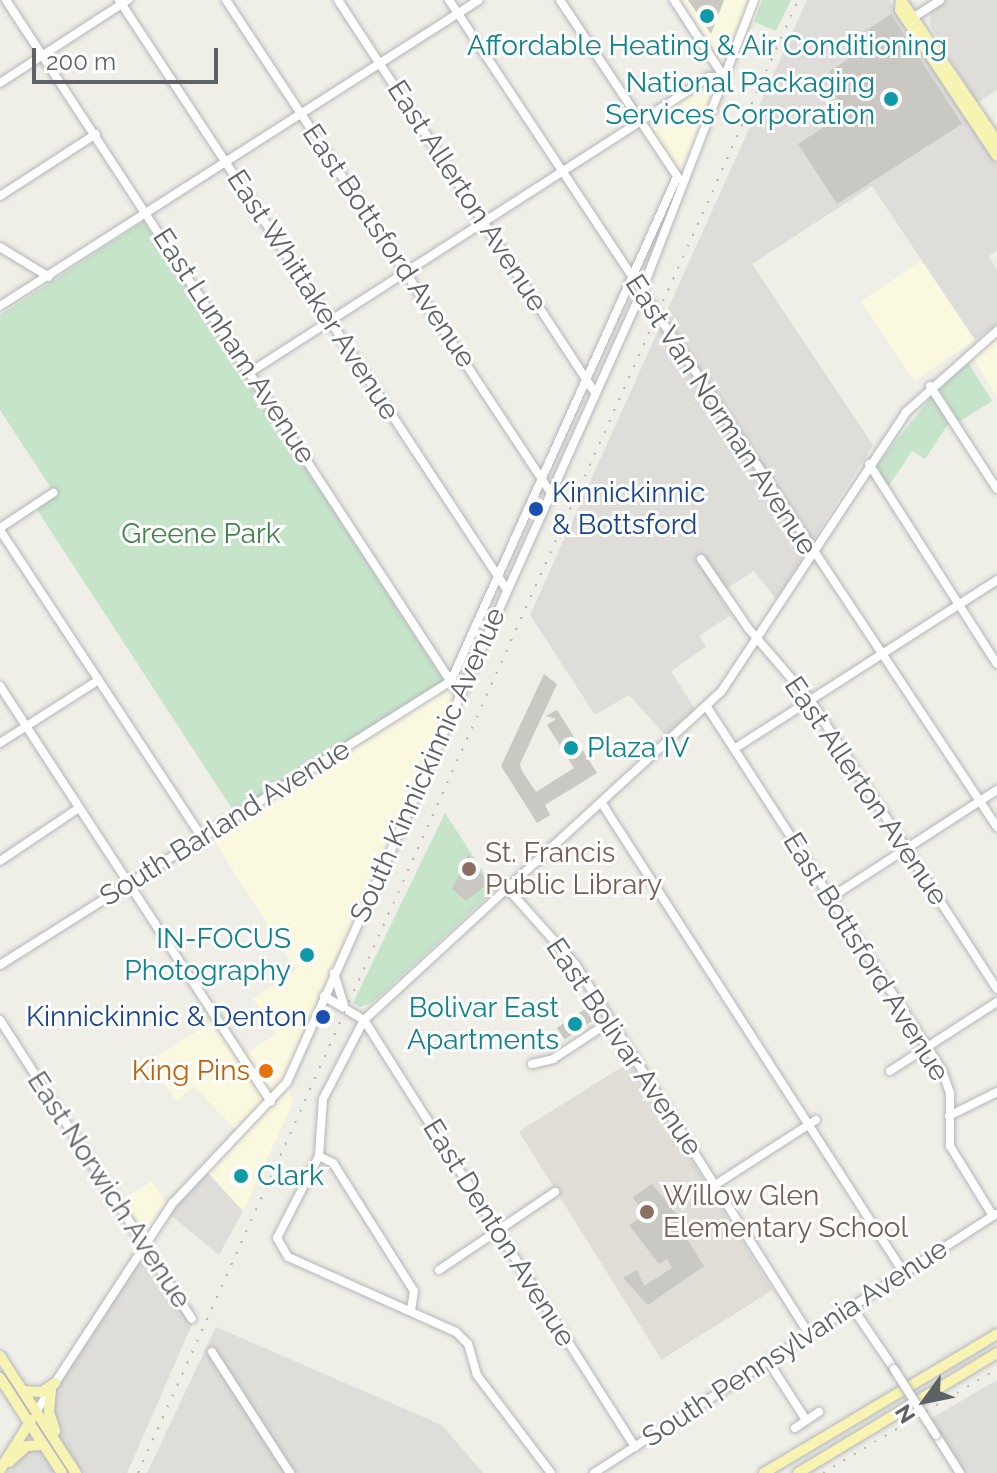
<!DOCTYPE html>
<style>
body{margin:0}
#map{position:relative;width:997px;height:1473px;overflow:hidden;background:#efeee7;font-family:Raleway,sans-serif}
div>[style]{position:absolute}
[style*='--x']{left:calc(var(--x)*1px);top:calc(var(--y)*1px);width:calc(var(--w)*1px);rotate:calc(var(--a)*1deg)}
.commercial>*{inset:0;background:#fbf8e0;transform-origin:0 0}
.industrial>*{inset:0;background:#deddd9}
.education>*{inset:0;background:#dfddd5;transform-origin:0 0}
.green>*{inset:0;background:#c6e4c9}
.building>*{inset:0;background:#cac8c3;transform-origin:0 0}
.roads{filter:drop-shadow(0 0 2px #b4b6ba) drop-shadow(0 0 2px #b4b6ba)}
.minor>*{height:8px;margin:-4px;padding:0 4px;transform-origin:4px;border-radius:4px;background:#fff}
.major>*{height:10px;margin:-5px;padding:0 5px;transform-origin:5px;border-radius:5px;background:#f7f4b3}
.rail>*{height:2px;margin-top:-1px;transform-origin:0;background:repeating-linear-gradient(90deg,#b4b5b5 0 2px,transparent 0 12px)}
.bridges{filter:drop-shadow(0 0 2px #b4b6ba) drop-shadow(0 0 2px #b4b6ba)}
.minor-bridge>*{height:8px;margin:-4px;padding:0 4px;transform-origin:4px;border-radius:4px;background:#fff}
.dots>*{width:22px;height:22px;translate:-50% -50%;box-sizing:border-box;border:4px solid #fff;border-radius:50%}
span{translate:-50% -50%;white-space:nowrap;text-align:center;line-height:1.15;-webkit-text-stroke:6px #fff;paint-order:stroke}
.culture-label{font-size:28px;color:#0d838f}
.right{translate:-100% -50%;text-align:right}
.left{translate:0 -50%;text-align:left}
.street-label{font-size:28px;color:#5e6165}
.transit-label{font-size:28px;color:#164399}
.park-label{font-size:28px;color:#3f844a}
.education-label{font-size:28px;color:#785e54}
.food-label{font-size:28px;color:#c56008}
.north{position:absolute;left:885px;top:1361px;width:80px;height:80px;-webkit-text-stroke:6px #fff;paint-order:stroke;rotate:237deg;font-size:22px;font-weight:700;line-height:32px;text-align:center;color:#5e6165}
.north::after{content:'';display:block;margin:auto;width:28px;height:36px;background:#5e6165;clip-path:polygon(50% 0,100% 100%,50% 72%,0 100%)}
.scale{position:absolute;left:32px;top:48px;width:186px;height:36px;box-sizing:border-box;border:4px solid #5e6165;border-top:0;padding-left:10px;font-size:24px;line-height:28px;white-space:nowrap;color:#5e6165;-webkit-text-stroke:6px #fff;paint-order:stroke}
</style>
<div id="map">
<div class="commercial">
<i style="clip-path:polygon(674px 0,791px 0,776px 31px,749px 20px,684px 185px,640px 122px,709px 77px,723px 77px)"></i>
<i style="left:922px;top:260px;width:96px;height:74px;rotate:56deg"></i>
<i style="clip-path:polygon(997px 338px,997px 397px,973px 358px)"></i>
<i style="clip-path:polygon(451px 681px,459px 694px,287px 1082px,293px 1103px,243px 1211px,204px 1169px,239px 1133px,194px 1086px,177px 1101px,147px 1062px,217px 1019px,244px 1055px,276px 1034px,253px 999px,296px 970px,208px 831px)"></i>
<i style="clip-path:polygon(152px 1181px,169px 1208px,144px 1245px,117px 1203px)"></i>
</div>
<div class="industrial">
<i style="clip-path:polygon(807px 0,889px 0,997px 164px,997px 251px,989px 256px,997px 270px,997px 324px,975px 340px,872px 186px,752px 264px,873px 445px,776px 599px,754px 571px,718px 594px,731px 615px,699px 636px,706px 647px,671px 671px,695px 709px,665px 735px,629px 695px,595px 715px,530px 615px)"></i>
<i style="clip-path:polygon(946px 0,997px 0,997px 90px,977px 103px,930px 25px,931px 12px)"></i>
<i style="clip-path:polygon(204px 1169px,243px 1211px,219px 1255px,167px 1212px)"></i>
<i style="clip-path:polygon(144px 1245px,193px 1322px,127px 1473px,76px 1473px,62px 1452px,48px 1400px)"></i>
<i style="clip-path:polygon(216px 1327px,442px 1425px,483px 1473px,147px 1473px)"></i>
<i style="clip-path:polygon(997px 1380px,997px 1473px,965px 1473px,930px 1419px)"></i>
<i style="clip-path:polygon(27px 1449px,42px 1451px,57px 1473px,8px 1473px)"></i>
</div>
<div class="education">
<i style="left:630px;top:1062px;width:269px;height:131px;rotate:58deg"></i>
</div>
<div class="green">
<i style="clip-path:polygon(762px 0,791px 0,776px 31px,754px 22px)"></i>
<i style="clip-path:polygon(144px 221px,444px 680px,236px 815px,34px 505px,53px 491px,0 410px,0 315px)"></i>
<i style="clip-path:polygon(968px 362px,992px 401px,959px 422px,939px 389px)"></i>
<i style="clip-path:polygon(932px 396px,949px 423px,925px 459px,912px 451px,888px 487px,876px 466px)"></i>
<i style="clip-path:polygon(445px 813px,495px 890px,372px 1003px,360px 1007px,353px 1003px)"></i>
</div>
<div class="building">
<i style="clip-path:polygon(688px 0,724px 0,711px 34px)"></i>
<i style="clip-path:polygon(891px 14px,962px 124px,837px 204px,798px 144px,846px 113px,828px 86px,830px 71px,855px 55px,862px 42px,858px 36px)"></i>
<i style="clip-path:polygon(544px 674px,557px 684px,520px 764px,522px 771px,536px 792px,574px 768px,547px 725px,556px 719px,546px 716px,557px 710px,597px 773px,545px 805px,550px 815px,537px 823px,501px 766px)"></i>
<i style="clip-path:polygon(468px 854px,488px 884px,466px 901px,452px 889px)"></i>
<i style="left:585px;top:1009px;width:14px;height:34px;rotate:56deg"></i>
<i style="clip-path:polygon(652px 1184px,688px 1228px,685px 1236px,704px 1266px,648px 1305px,623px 1278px,637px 1270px,644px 1286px,672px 1268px,667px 1259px,659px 1264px,629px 1225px,645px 1215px,633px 1197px)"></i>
</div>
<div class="roads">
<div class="minor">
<i style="--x:6;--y:0;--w:829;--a:56.87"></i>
<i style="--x:119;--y:0;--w:706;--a:56.67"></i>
<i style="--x:226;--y:0;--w:590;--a:56.61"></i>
<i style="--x:338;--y:0;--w:469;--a:56.8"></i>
<i style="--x:449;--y:0;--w:992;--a:56.47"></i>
<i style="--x:560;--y:0;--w:215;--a:56.4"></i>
<i style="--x:674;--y:0;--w:92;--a:57"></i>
<i style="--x:908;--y:21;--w:38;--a:-33"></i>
<i style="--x:0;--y:83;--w:153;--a:-33"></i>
<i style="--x:0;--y:196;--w:114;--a:-32.9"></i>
<i style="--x:0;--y:247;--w:57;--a:31.5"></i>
<i style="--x:0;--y:306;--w:568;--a:-32.57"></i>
<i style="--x:252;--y:371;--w:520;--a:-32.74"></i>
<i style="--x:689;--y:90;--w:24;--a:-33"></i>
<i style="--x:709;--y:77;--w:15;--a:0"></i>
<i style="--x:930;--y:386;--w:123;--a:57"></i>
<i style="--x:869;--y:464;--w:237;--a:57.4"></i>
<i style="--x:0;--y:528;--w:64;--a:-33.4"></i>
<i style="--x:0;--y:530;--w:365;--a:56.7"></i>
<i style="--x:701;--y:559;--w:83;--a:55.7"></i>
<i style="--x:748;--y:628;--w:95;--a:49.3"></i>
<i style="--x:810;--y:700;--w:344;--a:57.1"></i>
<i style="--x:0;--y:686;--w:496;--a:56.9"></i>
<i style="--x:707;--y:707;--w:432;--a:57.1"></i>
<i style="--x:942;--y:1070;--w:24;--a:71"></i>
<i style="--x:950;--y:1093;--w:53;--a:90"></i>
<i style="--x:950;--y:1146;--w:82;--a:58.4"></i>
<i style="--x:0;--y:743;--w:115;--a:-32.6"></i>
<i style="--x:734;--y:749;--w:313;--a:-32.7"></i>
<i style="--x:601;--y:802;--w:560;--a:57.25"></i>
<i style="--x:0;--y:861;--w:95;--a:-33.9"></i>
<i style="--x:507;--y:888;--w:102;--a:48.2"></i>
<i style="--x:575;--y:964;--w:438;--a:57.7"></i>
<i style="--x:830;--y:898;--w:199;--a:-32.9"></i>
<i style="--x:0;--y:965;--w:533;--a:-32.2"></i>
<i style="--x:451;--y:681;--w:552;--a:-65.85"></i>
<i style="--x:334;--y:973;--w:34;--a:73"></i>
<i style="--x:324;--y:996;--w:47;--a:31"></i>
<i style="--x:364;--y:1020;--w:506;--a:57.6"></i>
<i style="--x:0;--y:1020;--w:355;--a:57.3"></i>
<i style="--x:532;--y:1064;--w:22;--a:-13"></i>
<i style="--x:553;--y:1059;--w:69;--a:-33.2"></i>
<i style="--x:890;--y:1071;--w:127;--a:-32.8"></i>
<i style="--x:949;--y:1116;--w:54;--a:-26.6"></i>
<i style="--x:319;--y:1156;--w:16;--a:27"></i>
<i style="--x:333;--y:1163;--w:151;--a:57.7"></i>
<i style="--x:414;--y:1291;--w:19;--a:99"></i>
<i style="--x:715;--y:1185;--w:120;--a:-32.8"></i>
<i style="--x:439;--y:1270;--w:140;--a:-33.9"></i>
<i style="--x:852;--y:1307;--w:75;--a:55.9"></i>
<i style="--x:212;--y:1352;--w:144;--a:57.2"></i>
<i style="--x:768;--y:1361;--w:70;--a:57.2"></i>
<i style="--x:36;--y:1412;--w:250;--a:-56.8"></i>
<i style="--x:173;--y:1203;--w:166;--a:-46.7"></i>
<i style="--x:287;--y:1082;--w:865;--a:-65.84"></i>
<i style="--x:641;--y:293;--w:314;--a:-68.9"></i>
<i style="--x:795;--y:1428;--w:29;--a:-34"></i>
<i style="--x:936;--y:1435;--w:45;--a:57.7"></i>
<i style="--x:551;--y:1473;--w:123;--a:-127.1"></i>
<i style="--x:477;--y:1375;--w:32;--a:-106"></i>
<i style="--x:468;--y:1344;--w:17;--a:-135"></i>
<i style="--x:456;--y:1332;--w:184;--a:-155.9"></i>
<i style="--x:288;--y:1257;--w:22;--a:-120"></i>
<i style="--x:277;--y:1238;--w:92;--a:-62.9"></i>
<i style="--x:319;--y:1156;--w:57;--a:-86"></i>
<i style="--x:323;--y:1099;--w:89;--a:-62.6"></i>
<i style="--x:364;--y:1020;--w:485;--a:-42.6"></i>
<i style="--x:721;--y:692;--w:336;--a:-56.5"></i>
<i style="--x:906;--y:412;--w:122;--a:-41.7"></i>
<i style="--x:594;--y:1473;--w:478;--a:-32.8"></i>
</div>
<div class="major">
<i style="--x:901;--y:0;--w:10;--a:96"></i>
<i style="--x:900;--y:10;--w:175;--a:56.4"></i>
<i style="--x:901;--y:0;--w:171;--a:55.8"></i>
<i style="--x:0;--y:1356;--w:140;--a:57"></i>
<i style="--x:0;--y:1378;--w:113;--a:56.9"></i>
<i style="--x:51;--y:1389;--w:23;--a:95"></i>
<i style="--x:49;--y:1412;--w:20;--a:72"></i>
<i style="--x:23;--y:1391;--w:19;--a:3"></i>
<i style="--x:42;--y:1392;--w:16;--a:-35"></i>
<i style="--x:9;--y:1462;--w:24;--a:-42"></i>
<i style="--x:27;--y:1446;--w:16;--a:-4"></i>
<i style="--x:0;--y:1470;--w:59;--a:-58.2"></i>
<i style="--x:764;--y:1473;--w:271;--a:-30.8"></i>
<i style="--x:798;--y:1473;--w:232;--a:-31.1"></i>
</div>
</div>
<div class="rail">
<i style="--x:138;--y:1473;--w:1614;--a:-65.86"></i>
<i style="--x:823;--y:1473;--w:203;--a:-30.9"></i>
</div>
<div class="bridges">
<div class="minor-bridge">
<i style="--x:894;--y:1369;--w:78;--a:57.5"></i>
</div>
</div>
<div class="dots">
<i style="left:707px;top:16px;background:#0f9aa8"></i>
<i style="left:891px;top:99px;background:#0f9aa8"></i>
<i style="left:536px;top:509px;background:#1a4fb4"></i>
<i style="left:571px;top:748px;background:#0f9aa8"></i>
<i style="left:469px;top:869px;background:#8d6e63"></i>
<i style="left:307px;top:955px;background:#0f9aa8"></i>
<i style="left:323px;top:1017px;background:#1a4fb4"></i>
<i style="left:575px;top:1024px;background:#0f9aa8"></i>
<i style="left:266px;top:1071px;background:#e8710a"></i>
<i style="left:241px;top:1176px;background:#0f9aa8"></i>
<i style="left:647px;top:1212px;background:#8d6e63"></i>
</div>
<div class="culture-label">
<span style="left:707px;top:46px">Affordable Heating &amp; Air Conditioning</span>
<span class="right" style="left:875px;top:99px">National Packaging<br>Services Corporation</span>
<span class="left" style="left:587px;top:748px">Plaza IV</span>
<span class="right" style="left:291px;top:955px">IN-FOCUS<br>Photography</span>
<span class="right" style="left:559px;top:1024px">Bolivar East<br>Apartments</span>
<span class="left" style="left:257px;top:1176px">Clark</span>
</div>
<div class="street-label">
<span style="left:467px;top:196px;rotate:57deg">East Allerton Avenue</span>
<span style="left:389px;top:246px;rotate:56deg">East Bottsford Avenue</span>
<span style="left:313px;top:295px;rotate:57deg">East Whittaker Avenue</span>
<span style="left:234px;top:346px;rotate:57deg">East Lunham Avenue</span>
<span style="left:721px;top:415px;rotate:57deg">East Van Norman Avenue</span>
<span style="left:428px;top:765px;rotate:-66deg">South Kinnickinnic Avenue</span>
<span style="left:866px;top:791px;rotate:56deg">East Allerton Avenue</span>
<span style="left:225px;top:823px;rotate:-32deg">South Barland Avenue</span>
<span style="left:866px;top:957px;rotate:58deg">East Bottsford Avenue</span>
<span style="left:624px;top:1047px;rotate:56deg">East Bolivar Avenue</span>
<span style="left:109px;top:1190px;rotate:57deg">East Norwich Avenue</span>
<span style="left:499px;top:1233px;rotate:58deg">East Denton Avenue</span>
<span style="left:795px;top:1343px;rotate:-33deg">South Pennsylvania Avenue</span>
</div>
<div class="transit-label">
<span class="left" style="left:552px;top:509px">Kinnickinnic<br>&amp; Bottsford</span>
<span class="right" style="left:307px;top:1017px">Kinnickinnic &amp; Denton</span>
</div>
<div class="park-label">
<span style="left:201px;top:534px">Greene Park</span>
</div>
<div class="education-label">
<span class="left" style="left:485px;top:869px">St. Francis<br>Public Library</span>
<span class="left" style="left:663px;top:1212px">Willow Glen<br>Elementary School</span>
</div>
<div class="food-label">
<span class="right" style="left:250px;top:1071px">King Pins</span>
</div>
<div class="north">N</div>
<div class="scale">200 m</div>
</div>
